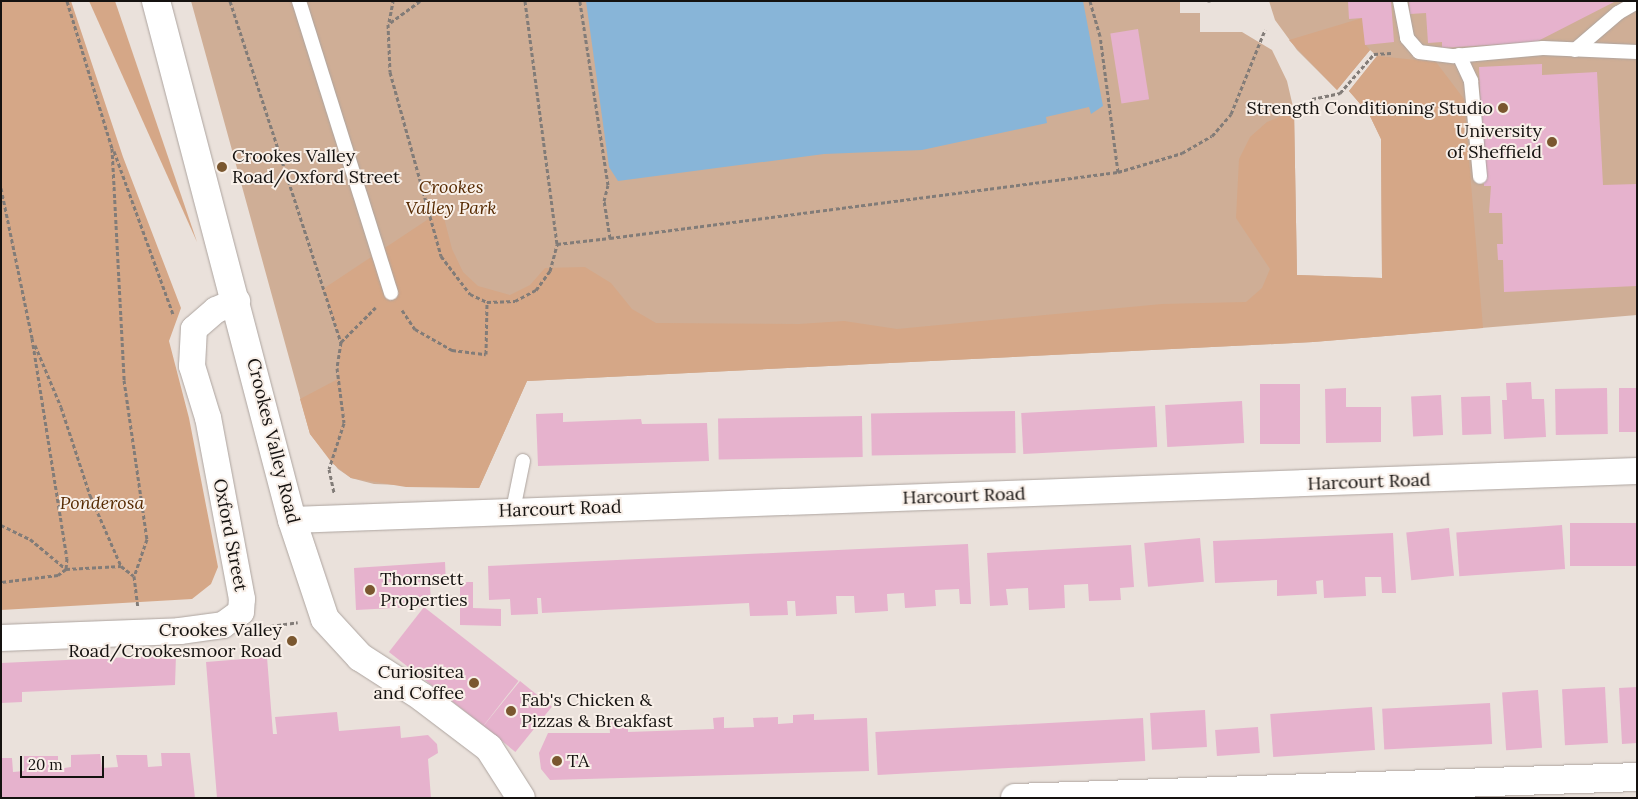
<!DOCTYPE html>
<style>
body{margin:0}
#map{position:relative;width:1638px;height:799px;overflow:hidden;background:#eae1db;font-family:Lora,serif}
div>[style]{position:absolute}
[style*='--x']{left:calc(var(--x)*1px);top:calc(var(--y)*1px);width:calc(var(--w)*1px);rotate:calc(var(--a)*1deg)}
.green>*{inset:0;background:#cfae96}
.forest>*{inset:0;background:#d5a787}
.water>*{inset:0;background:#88b5d8}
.building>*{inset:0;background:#e6b2cd;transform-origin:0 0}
.path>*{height:3px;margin-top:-1.5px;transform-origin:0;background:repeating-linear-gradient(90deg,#827c78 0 4px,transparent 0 6.5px)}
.roads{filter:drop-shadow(0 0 1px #ada49f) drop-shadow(0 0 1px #ada49f)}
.lane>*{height:14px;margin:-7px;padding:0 7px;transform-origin:7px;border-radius:7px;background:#fff}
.street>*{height:26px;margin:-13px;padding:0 13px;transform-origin:13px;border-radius:13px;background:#fff}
.secondary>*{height:28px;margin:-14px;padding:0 14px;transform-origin:14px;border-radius:14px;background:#fff}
.dots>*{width:14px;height:14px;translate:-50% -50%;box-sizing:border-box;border:2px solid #f8efe8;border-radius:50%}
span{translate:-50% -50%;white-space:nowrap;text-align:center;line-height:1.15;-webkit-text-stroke:4px #f8efe8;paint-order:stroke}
.poi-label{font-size:18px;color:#151210}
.right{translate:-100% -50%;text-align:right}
.left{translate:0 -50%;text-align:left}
.park-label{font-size:18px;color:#562a02;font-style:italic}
.street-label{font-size:18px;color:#151210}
.frame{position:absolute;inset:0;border:2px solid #151210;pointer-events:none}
.scale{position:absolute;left:20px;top:756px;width:84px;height:22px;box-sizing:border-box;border:2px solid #151210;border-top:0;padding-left:6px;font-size:15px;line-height:18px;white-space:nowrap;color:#151210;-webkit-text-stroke:4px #f8efe8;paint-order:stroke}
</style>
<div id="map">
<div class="green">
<i style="clip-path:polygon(191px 1px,1180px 1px,1180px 13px,1200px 13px,1200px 32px,1242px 32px,1272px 50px,1287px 81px,1294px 111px,1297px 275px,1382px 278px,1381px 139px,1369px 114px,1349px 91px,1377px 56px,1370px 50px,1337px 90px,1297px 50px,1275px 20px,1269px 1px,1637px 1px,1637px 315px,1313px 342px,527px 381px,479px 488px,374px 484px,351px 478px,338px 469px,310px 434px)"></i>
</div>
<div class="forest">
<i style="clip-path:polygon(1px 1px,71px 1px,123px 157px,181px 308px,169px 341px,189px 418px,218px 567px,211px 584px,192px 599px,1px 610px)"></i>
<i style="clip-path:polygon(89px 1px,115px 1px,197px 242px)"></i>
<i style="clip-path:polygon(1362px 18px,1365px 44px,1370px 50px,1337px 90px,1289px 40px)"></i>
<i style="clip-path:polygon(1377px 56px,1436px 62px,1464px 99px,1483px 328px,1313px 342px,527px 381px,479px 488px,406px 487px,351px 478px,332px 463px,310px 434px,300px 399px,338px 379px,341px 342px,323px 289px,442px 210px,452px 249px,463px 272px,478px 286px,510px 295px,530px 285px,545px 268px,585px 267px,611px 283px,632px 309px,656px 323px,799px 324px,844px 321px,897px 329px,1162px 304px,1246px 302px,1262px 288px,1270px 269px,1236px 218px,1239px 159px,1250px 137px,1267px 122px,1294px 111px,1297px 275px,1382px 278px,1381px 139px,1369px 114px,1349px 91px)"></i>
</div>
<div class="water">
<i style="clip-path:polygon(586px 1px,1083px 1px,1103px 106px,1091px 114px,1089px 107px,1046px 117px,1047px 123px,922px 150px,824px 154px,618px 181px,609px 167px)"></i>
</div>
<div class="building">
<i style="clip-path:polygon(1348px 1px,1391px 1px,1394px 42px,1365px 45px,1362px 18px,1349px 19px)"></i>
<i style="clip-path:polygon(1409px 1px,1616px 1px,1536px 42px,1442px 48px,1442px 42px,1428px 43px,1426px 13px,1410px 14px)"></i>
<i style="left:1138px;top:29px;width:71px;height:28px;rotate:81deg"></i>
<i style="clip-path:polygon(1542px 64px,1542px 75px,1597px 72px,1603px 185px,1637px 184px,1637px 286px,1504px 292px,1503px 260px,1498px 260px,1497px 244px,1503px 244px,1502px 213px,1489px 213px,1491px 186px,1484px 186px,1479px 67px)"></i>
<i style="clip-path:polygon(1531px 382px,1532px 399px,1544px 399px,1546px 437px,1504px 439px,1502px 400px,1507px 400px,1506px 383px)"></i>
<i style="left:1260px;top:384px;width:40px;height:60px"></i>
<i style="clip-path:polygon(1346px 388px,1346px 407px,1381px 407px,1381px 442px,1326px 443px,1325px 389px)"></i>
<i style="left:1607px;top:388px;width:46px;height:52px;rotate:89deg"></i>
<i style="left:1637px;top:388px;width:44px;height:18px;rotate:90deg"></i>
<i style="left:1441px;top:395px;width:40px;height:30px;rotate:87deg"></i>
<i style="left:1490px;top:396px;width:38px;height:29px;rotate:88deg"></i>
<i style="left:1242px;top:401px;width:42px;height:77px;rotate:87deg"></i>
<i style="left:1155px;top:406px;width:41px;height:134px;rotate:87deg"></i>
<i style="left:1015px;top:411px;width:42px;height:144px;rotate:89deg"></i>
<i style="clip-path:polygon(563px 413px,563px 422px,641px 419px,642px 424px,707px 423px,709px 461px,538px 466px,536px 414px)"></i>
<i style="left:862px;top:416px;width:41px;height:144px;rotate:89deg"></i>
<i style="left:1637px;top:523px;width:43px;height:67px;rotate:90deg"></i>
<i style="left:1562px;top:525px;width:44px;height:106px;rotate:86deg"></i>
<i style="left:1449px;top:528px;width:48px;height:43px;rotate:84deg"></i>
<i style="clip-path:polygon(1393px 533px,1396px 593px,1382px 593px,1381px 577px,1365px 577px,1366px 596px,1324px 598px,1323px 580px,1316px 581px,1317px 594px,1277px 596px,1277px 580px,1215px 583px,1213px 541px)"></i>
<i style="left:1200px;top:538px;width:44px;height:56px;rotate:85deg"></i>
<i style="clip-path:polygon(968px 544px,971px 604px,960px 604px,959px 589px,935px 590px,936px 606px,905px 608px,904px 593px,887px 594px,888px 611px,855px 613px,854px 596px,836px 596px,837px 614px,796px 616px,795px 601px,787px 601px,788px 615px,750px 616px,749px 603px,542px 613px,541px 598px,537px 598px,538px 614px,511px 615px,510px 599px,489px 600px,488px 566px)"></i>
<i style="clip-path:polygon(1131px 545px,1134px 587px,1120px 588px,1121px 600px,1089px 601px,1088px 584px,1064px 585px,1065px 608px,1029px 610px,1028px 588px,1006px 589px,1008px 605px,990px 606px,987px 553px)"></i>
<i style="clip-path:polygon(445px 562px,446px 584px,430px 585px,431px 606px,356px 610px,354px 568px)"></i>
<i style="clip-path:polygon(460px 582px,473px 582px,473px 608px,501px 609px,501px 626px,460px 625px)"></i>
<i style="left:424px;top:607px;width:120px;height:57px;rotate:38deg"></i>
<i style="clip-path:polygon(176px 655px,175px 685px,22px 692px,22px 702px,1px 703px,1px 663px)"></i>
<i style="clip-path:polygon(267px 657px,273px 734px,277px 734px,275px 717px,337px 712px,339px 731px,400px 726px,401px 738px,428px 735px,437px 744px,438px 753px,428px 759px,431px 798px,217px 798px,206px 662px)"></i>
<i style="left:520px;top:681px;width:41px;height:58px;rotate:39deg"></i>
<i style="left:1605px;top:687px;width:56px;height:43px;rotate:87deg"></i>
<i style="clip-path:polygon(1637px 687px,1637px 743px,1622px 744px,1619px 688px)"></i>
<i style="left:1538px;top:690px;width:58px;height:36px;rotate:86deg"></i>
<i style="left:1490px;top:703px;width:41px;height:108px;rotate:87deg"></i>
<i style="left:1372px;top:707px;width:43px;height:102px;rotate:86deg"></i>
<i style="left:1205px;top:710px;width:37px;height:55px;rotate:87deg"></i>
<i style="clip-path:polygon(814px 714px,814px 720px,867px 718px,869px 771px,550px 780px,541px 769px,539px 753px,548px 733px,610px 733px,609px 721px,628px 720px,628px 732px,714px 729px,713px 718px,724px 717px,724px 728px,754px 727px,753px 718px,778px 717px,778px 724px,793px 723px,793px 715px)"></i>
<i style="left:1143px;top:718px;width:43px;height:268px;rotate:87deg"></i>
<i style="left:1258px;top:727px;width:26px;height:43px;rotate:86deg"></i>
<i style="clip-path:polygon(161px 753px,190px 753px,195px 798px,1px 798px,1px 758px,12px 758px,13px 772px,24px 771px,24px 756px,58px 756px,58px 769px,71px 767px,71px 755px,100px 754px,102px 768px,118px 767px,116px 755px,147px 755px,148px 767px,162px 766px)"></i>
</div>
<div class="path">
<i style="--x:67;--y:1;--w:154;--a:73"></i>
<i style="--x:112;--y:148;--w:232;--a:87"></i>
<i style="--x:124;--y:380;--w:161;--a:81.8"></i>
<i style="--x:147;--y:539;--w:39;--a:109"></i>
<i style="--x:134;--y:576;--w:31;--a:83"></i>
<i style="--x:230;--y:1;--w:359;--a:72"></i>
<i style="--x:341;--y:342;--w:26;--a:99"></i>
<i style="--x:337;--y:368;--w:55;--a:82.7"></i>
<i style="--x:344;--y:423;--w:48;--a:108.1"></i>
<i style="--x:329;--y:469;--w:24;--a:78"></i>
<i style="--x:420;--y:1;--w:39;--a:144"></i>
<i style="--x:388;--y:24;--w:48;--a:87.6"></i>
<i style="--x:390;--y:72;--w:191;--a:74.5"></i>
<i style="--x:441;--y:256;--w:48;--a:52.7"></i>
<i style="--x:470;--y:294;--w:19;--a:25"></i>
<i style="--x:487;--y:302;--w:28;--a:-2"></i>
<i style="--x:515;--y:301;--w:24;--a:-28"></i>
<i style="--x:536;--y:290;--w:24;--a:-54"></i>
<i style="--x:550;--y:271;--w:28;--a:-75"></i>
<i style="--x:557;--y:244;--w:53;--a:-6.5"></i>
<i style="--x:610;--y:238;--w:37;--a:-99"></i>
<i style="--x:604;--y:201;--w:16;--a:-76"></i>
<i style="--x:608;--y:185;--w:186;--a:-98.7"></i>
<i style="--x:525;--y:1;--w:245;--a:82.5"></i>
<i style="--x:1209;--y:1;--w:1;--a:90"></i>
<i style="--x:389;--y:22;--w:21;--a:-79"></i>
<i style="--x:1312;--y:99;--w:29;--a:-12"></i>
<i style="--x:1340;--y:93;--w:52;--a:-48.9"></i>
<i style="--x:1374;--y:54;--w:17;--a:-3"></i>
<i style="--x:114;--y:151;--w:173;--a:70.1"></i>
<i style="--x:1118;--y:172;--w:67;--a:-16.5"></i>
<i style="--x:1182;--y:153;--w:34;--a:-30"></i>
<i style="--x:1212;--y:136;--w:29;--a:-49"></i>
<i style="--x:1231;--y:114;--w:91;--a:-68"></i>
<i style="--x:1;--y:188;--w:153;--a:78.3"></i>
<i style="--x:32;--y:338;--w:223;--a:81"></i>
<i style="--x:67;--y:558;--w:11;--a:95"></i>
<i style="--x:66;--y:569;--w:10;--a:143"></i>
<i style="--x:58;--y:575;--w:57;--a:173"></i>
<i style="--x:610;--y:238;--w:512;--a:-7.4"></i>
<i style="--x:1118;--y:172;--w:137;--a:-97.5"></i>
<i style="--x:1100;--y:36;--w:36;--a:-106"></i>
<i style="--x:402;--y:310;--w:23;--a:56"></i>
<i style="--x:415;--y:329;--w:43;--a:29.6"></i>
<i style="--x:452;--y:350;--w:34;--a:7"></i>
<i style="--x:486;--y:354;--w:52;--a:-88.9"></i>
<i style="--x:341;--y:342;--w:49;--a:-45"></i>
<i style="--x:35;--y:345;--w:67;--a:67.2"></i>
<i style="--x:61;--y:407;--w:93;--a:71.8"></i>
<i style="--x:90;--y:495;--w:77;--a:66.4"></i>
<i style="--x:121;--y:566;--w:16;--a:38"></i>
<i style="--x:1;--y:525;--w:32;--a:26"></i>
<i style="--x:30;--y:539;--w:47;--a:39.8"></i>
<i style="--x:66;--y:569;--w:55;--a:-3.1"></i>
<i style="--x:264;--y:627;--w:34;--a:-8"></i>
</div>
<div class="roads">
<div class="lane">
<i style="--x:299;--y:1;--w:306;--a:72.5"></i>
<i style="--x:1400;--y:1;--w:38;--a:79"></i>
<i style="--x:1407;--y:38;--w:18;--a:49"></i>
<i style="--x:1419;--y:52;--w:35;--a:7"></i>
<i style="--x:1454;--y:56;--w:89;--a:-5.1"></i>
<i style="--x:1543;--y:48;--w:94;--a:2.4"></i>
<i style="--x:1575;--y:50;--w:57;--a:-40.7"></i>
<i style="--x:1618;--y:13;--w:22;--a:-30"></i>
<i style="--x:1459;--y:55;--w:29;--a:65"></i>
<i style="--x:1471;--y:81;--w:96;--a:84.6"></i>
<i style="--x:513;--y:510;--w:50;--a:-78.5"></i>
</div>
<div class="street">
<i style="--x:292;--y:520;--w:1346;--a:-2.09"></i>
<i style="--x:1;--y:638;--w:179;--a:-2.2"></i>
<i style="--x:180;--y:631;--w:43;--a:-7.9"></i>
<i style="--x:223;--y:625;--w:22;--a:-36"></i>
<i style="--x:241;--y:612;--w:13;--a:-86"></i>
<i style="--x:242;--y:599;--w:184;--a:-100.6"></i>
<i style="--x:208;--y:418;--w:54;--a:-107.1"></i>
<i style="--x:192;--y:366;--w:37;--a:-87"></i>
<i style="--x:194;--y:329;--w:29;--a:-41"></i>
<i style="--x:216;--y:310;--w:23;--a:-23"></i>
</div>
<div class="secondary">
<i style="--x:156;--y:1;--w:537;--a:75.32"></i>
<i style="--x:292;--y:520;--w:104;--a:71.6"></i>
<i style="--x:325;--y:619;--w:52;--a:47.4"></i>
<i style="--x:360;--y:657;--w:74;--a:32.8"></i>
<i style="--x:422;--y:697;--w:84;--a:37.3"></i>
<i style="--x:489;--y:748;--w:59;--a:57.4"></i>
<i style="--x:1015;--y:798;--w:622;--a:-1.93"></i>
</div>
</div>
<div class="dots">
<i style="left:1503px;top:108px;background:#7a572f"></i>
<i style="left:1552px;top:142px;background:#7a572f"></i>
<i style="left:222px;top:167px;background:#7a572f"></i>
<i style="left:370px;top:590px;background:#7a572f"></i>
<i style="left:292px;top:641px;background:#7a572f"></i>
<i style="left:474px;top:683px;background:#7a572f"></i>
<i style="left:511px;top:711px;background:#7a572f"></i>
<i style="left:557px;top:761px;background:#7a572f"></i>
</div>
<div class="poi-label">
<span class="right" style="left:1493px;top:108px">Strength Conditioning Studio</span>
<span class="right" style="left:1542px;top:142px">University<br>of Sheffield</span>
<span class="left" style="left:232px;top:167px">Crookes Valley<br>Road/Oxford Street</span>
<span class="left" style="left:380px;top:590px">Thornsett<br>Properties</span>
<span class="right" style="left:282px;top:641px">Crookes Valley<br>Road/Crookesmoor Road</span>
<span class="right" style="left:464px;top:683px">Curiositea<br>and Coffee</span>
<span class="left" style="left:521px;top:711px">Fab's Chicken &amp;<br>Pizzas &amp; Breakfast</span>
<span class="left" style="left:567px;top:761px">TA</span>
</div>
<div class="park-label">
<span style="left:451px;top:198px">Crookes<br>Valley Park</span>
<span style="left:102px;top:503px">Ponderosa</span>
</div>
<div class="street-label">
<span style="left:273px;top:441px;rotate:76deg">Crookes Valley Road</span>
<span style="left:1369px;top:482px;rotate:-2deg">Harcourt Road</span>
<span style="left:964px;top:496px;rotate:-2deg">Harcourt Road</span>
<span style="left:560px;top:509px;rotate:-2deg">Harcourt Road</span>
<span style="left:230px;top:535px;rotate:79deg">Oxford Street</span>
</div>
<div class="frame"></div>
<div class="scale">20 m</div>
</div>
